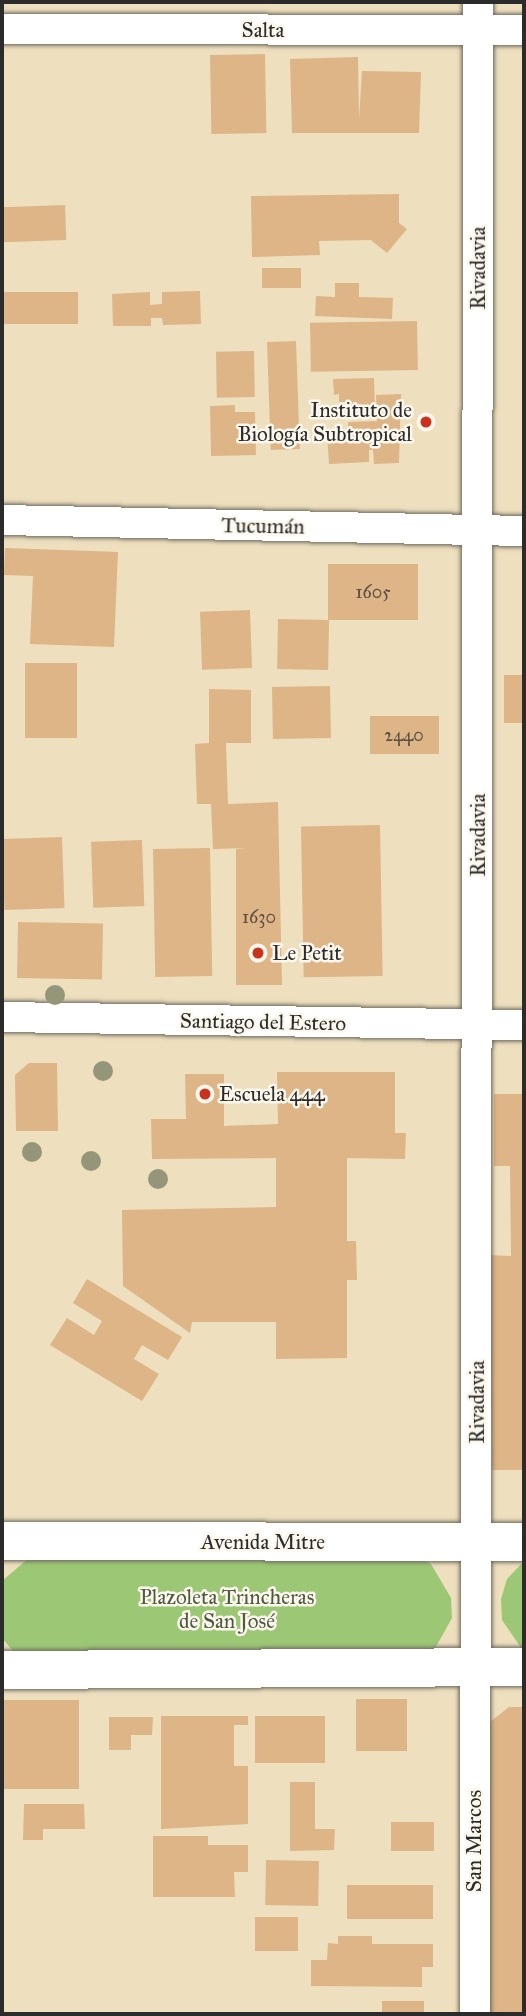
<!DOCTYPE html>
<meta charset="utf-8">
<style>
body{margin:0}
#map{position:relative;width:526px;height:2016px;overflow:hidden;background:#eedfbe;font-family:"IM FELL Great Primer",serif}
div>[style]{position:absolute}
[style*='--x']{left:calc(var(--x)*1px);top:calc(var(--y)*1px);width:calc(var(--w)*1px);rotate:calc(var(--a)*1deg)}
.green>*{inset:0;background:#9cc875}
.building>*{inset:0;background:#deb586;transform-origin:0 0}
.roads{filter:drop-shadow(0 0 2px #6f6a5e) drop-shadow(0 0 2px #6f6a5e)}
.minor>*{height:30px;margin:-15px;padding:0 15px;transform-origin:15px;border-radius:15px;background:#fff}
.primary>*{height:38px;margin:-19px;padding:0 19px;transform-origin:19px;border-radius:19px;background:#fff}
.trees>*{width:20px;height:20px;margin:-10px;border-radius:50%;background:#959679}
.dots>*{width:19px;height:19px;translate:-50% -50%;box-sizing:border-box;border:4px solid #fbf7ec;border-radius:50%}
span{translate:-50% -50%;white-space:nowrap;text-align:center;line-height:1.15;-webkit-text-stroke:5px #fbf7ec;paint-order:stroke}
.number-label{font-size:18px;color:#584e42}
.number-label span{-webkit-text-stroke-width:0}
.street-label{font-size:21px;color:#2b2b2b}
.poi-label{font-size:21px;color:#2b2b2b}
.right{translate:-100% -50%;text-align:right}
.left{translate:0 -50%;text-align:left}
.park-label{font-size:21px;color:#4d5a41}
.frame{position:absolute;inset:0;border:4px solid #2b2b2b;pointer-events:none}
</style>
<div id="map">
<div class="green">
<i style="clip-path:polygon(414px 1554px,431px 1564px,451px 1598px,452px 1618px,433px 1652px,18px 1657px,2px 1638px,2px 1581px,31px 1556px)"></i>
<i style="clip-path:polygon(524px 1561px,524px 1652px,502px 1620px,501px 1599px,507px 1579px)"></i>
</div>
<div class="building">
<i style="left:265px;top:54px;width:79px;height:55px;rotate:89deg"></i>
<i style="clip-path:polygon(358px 57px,359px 119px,362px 71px,421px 72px,419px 133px,292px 133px,290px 59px)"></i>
<i style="clip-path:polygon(399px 194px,399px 223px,407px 229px,387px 253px,371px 240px,319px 241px,320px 255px,252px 257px,251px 196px)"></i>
<i style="left:65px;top:205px;width:35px;height:63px;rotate:88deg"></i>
<i style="left:262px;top:268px;width:39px;height:20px"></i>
<i style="clip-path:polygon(335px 283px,359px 283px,359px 297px,393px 298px,392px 319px,315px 316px,316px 296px,335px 297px)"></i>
<i style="clip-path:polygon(200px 291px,201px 324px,163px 325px,162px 318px,151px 318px,151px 326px,113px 326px,112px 294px,150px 292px,150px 305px,162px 304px,162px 292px)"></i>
<i style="left:2px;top:292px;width:76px;height:32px"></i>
<i style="left:417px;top:321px;width:49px;height:107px;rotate:89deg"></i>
<i style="left:296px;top:341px;width:108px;height:29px;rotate:88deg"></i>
<i style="left:254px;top:351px;width:46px;height:38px;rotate:89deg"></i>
<i style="clip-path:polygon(374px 378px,375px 414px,350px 414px,349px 402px,339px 402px,339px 394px,334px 395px,333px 379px)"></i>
<i style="clip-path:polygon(401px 394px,399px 463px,374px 464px,373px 450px,369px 450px,369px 462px,329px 464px,327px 432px,348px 431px,348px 422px,377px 421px,376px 395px)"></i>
<i style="clip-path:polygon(235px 405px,235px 412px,255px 412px,256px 455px,211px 456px,210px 406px)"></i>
<i style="clip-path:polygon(5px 548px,118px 552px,114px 647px,30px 644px,33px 576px,4px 575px)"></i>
<i style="left:328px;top:564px;width:90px;height:56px"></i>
<i style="left:250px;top:610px;width:58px;height:50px;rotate:88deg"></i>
<i style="left:278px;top:619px;width:51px;height:50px;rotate:1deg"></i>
<i style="left:25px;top:663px;width:52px;height:75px"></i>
<i style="left:524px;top:675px;width:48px;height:20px;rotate:90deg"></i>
<i style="left:330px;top:686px;width:52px;height:58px;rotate:89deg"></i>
<i style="clip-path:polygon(209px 689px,251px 690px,251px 743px,226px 743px,228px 804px,278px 802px,282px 985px,236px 985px,236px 849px,247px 848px,213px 849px,211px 804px,197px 804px,195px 744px,209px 743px)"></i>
<i style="left:370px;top:716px;width:69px;height:38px"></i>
<i style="left:380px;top:825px;width:151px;height:79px;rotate:89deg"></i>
<i style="left:62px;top:837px;width:71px;height:60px;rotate:88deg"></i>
<i style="left:142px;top:840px;width:66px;height:51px;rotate:88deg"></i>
<i style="left:210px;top:848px;width:128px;height:57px;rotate:89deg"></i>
<i style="left:18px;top:922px;width:85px;height:56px;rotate:1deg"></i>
<i style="clip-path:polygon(29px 1063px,57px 1063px,58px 1131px,16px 1131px,15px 1075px)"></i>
<i style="clip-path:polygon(277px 1072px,395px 1072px,395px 1133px,406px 1133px,405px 1159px,347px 1158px,347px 1241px,356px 1241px,357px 1280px,347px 1280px,347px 1358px,276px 1359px,276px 1322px,192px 1322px,190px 1333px,123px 1286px,122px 1210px,276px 1207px,276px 1158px,152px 1159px,151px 1119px,186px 1119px,185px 1074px,224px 1074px,224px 1126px,278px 1124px)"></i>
<i style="clip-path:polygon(494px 1094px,524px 1094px,524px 1470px,492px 1470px,490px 1255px,511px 1256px,510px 1166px,494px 1166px)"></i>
<i style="clip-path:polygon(87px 1279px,182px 1337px,168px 1360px,142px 1345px,134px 1359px,159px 1374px,142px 1401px,50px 1345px,67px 1318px,94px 1335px,102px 1321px,73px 1303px)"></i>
<i style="left:356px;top:1699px;width:51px;height:52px"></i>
<i style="left:3px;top:1700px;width:76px;height:89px"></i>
<i style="clip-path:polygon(509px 1707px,524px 1707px,524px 2014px,488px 2014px,490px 1722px)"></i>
<i style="clip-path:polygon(161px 1716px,248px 1716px,248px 1725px,234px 1725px,234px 1766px,248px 1766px,248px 1824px,161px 1829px)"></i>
<i style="left:255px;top:1716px;width:70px;height:47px"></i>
<i style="clip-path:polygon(109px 1717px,153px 1717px,152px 1735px,131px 1735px,131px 1750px,109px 1750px)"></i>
<i style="clip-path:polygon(290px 1782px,315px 1782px,315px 1829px,335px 1829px,334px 1850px,290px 1851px)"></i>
<i style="clip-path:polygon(24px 1804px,84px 1804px,85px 1829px,43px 1829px,43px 1840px,23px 1840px)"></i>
<i style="left:391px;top:1822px;width:43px;height:29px"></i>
<i style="clip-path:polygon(153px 1836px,208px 1836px,208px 1845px,248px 1845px,248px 1872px,234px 1872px,235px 1897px,153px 1897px)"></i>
<i style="left:266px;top:1860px;width:53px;height:45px;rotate:1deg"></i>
<i style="left:347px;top:1885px;width:86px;height:34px"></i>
<i style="left:255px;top:1917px;width:43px;height:34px"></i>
<i style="clip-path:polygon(338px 1936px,372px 1936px,372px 1944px,433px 1944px,433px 1967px,422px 1967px,422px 1987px,311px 1986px,311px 1960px,327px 1960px,328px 1943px,338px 1944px)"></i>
<i style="left:382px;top:2001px;width:42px;height:13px"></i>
</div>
<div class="roads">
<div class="minor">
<i style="--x:2;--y:29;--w:522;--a:0.11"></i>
<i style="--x:2;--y:520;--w:522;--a:1.21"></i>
<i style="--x:2;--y:1017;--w:522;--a:0.88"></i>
<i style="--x:475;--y:2014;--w:2012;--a:-89.91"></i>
</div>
<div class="primary">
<i style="--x:2;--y:1541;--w:522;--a:0.11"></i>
<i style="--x:2;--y:1670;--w:522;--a:-0.33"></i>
</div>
</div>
<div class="trees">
<i style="left:55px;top:995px"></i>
<i style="left:103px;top:1071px"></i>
<i style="left:32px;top:1152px"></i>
<i style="left:91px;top:1161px"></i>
<i style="left:158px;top:1179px"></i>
</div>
<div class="dots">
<i style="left:426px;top:422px;background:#c8321e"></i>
<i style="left:258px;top:953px;background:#c8321e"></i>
<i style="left:205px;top:1094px;background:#c8321e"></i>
</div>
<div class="number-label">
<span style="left:373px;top:592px">1605</span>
<span style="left:404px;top:735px">2440</span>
<span style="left:259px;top:917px">1630</span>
</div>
<div class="street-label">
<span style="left:263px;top:30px">Salta</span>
<span style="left:478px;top:268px;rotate:-90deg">Rivadavia</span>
<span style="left:263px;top:526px;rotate:1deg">Tucumán</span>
<span style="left:478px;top:835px;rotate:-90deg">Rivadavia</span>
<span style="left:263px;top:1022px;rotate:1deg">Santiago del Estero</span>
<span style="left:477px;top:1402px;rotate:-90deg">Rivadavia</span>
<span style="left:263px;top:1542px">Avenida Mitre</span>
<span style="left:474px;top:1841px;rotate:-90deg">San Marcos</span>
</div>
<div class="poi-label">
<span class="right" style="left:412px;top:422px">Instituto de<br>Biología Subtropical</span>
<span class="left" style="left:272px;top:953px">Le Petit</span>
<span class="left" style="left:219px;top:1094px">Escuela 444</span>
</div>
<div class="park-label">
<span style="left:227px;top:1609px">Plazoleta Trincheras<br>de San José</span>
</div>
<div class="frame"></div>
</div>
